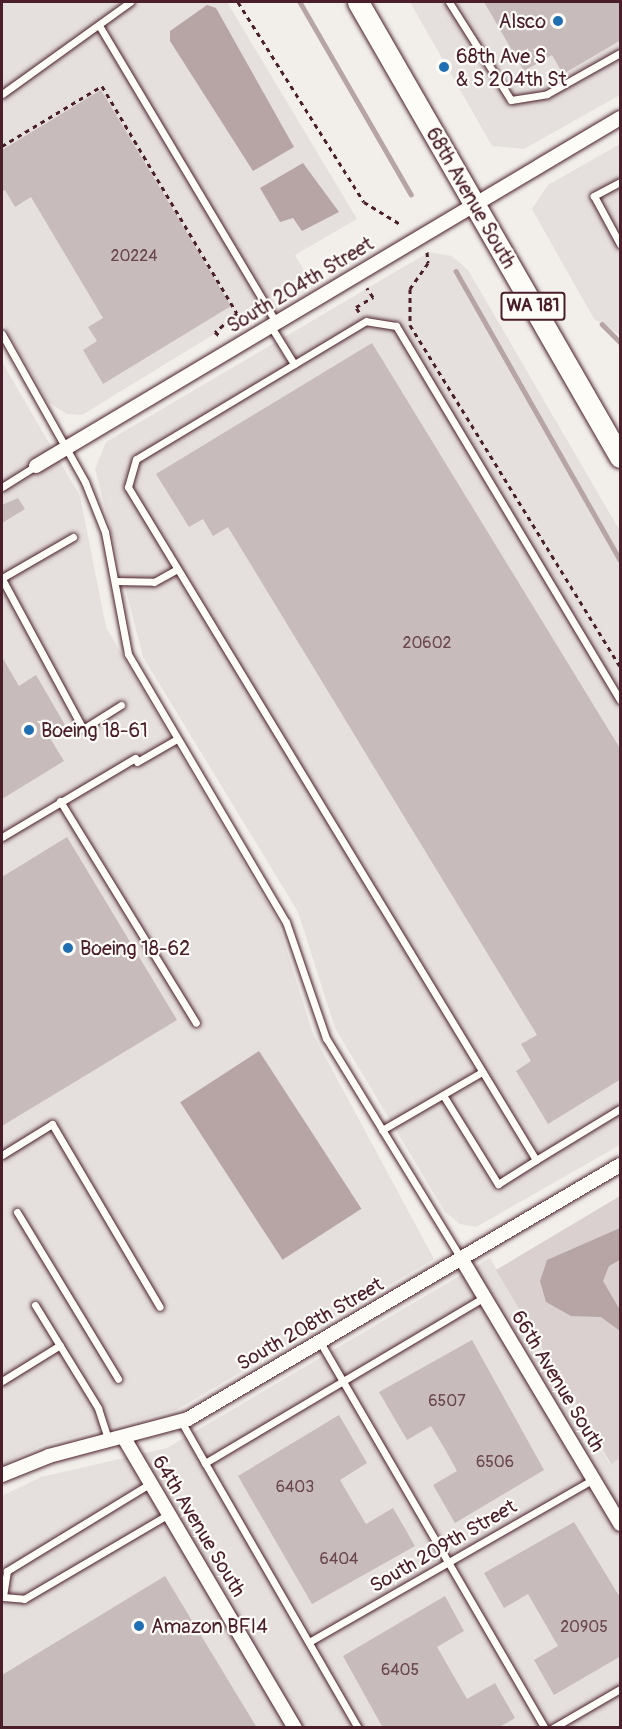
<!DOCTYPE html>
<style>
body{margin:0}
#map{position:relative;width:622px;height:1729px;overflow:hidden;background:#f2efeb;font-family:Pangolin,sans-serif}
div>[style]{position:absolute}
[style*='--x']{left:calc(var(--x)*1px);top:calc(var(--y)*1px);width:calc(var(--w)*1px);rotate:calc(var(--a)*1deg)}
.built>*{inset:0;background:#e5dfdd}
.green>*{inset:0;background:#d9d0cf}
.water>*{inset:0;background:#b7a5a6;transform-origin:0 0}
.stream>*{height:4.5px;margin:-2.25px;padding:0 2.25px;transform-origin:2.25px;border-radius:2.25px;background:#b7a5a6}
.building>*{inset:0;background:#c8bbbb}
.path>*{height:3px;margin-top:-1.5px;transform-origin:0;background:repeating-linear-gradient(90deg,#4a1f2b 0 4.5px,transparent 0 9px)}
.roads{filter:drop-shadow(0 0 2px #4a1f2b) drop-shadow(0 0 2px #4a1f2b)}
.service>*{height:7px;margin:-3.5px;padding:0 3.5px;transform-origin:3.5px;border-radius:3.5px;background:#fdfcf7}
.minor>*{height:14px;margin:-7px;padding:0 7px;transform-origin:7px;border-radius:7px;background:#fdfcf7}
.primary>*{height:21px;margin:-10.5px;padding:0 10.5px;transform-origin:10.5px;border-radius:10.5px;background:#fdfcf7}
.dots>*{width:16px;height:16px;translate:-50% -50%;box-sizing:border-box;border:3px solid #fdfcf7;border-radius:50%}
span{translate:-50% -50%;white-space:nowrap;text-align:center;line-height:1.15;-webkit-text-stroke:4.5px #fdfcf7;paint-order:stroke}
.number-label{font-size:16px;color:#6a464f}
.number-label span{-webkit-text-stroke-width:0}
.shield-label span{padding:2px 4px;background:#fdfcf7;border:2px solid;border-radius:4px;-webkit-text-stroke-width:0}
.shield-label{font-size:18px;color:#4a1f2b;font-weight:700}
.poi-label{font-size:20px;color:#4a1f2b}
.right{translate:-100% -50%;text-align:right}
.left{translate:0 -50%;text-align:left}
.street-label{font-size:20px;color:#4a1f2b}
.frame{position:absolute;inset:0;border:3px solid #4a1f2b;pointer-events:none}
</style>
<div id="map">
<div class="built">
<i style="clip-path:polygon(2px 2px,227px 2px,357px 219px,295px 255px,305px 272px,247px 314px,82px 415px,67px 414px,48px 402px,2px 322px)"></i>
<i style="clip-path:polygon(410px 2px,620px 2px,620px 95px,524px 149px,492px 146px)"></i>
<i style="clip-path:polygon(620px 144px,620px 335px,594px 319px,532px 209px,548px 185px)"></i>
<i style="clip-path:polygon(429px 252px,452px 256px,468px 270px,620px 531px,620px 1145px,476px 1227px,460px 1224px,445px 1212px,335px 1028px,298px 912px,143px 657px,95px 469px,106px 442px)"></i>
<i style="clip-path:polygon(2px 362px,80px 496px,106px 627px,277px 920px,313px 1034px,434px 1259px,176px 1410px,42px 1445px,2px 1465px)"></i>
<i style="clip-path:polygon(490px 1258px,610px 1464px,620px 1458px,620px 1727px,2px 1728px,2px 1496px,41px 1477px,167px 1448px)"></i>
</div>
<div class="green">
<i style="clip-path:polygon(620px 1196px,620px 1458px,611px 1464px,496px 1270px)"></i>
</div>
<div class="water">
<i style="clip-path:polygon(207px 5px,216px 8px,294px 147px,253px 171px,170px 41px,170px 31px)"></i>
<i style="clip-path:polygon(303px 163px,339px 212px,302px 231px,293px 218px,280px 222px,260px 188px)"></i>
<i style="left:259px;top:1051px;width:188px;height:94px;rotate:57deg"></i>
<i style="clip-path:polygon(620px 1228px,620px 1260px,609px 1266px,603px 1281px,620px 1310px,620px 1331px,601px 1317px,571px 1316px,546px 1302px,540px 1281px,547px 1260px)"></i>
</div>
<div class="stream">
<i style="--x:300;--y:2;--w:222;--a:60"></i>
<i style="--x:456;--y:271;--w:332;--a:60.4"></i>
<i style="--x:602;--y:324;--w:25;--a:45"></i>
</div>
<div class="building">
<i style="clip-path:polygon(484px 2px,621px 2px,621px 40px,563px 74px,552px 55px,524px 71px)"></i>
<i style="clip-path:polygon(101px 90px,231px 306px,103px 384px,83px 350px,97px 341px,88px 327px,103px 318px,31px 197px,15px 207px,5px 190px,2px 192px,2px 150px)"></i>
<i style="clip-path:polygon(372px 343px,621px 750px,621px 1079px,548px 1124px,516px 1071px,531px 1061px,521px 1044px,537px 1035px,228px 527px,213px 536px,203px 519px,189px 527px,156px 474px)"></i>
<i style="clip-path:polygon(18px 498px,25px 509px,2px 523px,2px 505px)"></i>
<i style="clip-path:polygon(2px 657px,19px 686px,36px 675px,65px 725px,48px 735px,64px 761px,2px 799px)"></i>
<i style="clip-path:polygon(67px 837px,177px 1020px,2px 1126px,2px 877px)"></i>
<i style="clip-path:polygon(472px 1340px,544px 1470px,455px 1523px,433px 1485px,457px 1471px,446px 1451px,431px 1426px,407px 1440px,379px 1392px)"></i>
<i style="clip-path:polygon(339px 1415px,367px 1463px,340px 1480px,354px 1504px,366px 1524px,393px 1508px,415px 1546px,312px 1604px,238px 1476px)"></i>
<i style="clip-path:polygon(574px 1522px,621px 1599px,621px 1656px,554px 1695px,534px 1660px,558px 1646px,528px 1594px,504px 1608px,484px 1573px)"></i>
<i style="clip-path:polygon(165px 1576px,257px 1728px,2px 1728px,2px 1675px)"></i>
<i style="clip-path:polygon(445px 1596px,464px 1631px,437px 1647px,467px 1699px,495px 1683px,515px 1718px,498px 1728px,383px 1728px,343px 1656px)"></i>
</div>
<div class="path">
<i style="--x:238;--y:2;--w:236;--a:57.8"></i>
<i style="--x:364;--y:202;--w:42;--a:31.4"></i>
<i style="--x:2;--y:146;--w:117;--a:-31"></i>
<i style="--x:102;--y:86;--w:264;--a:59.3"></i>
<i style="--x:237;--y:313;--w:29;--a:139"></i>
<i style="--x:215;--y:332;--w:6;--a:39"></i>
<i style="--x:427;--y:252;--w:11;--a:85"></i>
<i style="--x:428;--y:263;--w:32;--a:125"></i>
<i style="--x:410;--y:289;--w:36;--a:90"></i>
<i style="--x:410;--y:325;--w:400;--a:58.4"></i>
<i style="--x:359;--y:312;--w:6;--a:-121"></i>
<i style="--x:356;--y:307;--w:20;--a:-30"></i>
<i style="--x:373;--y:297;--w:11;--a:-124"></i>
</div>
<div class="roads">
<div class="service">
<i style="--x:449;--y:2;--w:116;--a:57.7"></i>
<i style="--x:511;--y:100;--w:36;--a:-9"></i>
<i style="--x:547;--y:94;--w:84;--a:-29.3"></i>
<i style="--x:100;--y:27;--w:344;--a:59.2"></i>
<i style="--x:2;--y:94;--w:158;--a:-35.7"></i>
<i style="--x:620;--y:182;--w:30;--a:152"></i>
<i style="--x:594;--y:196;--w:55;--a:61.6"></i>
<i style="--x:270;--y:325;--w:46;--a:58.4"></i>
<i style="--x:2;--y:334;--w:170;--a:60.7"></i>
<i style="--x:85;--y:482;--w:54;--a:68.2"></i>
<i style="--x:105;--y:532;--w:124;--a:79.3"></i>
<i style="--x:128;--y:654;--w:311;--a:59.5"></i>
<i style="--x:286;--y:922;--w:123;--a:71"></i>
<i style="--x:326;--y:1038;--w:258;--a:58.5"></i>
<i style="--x:2;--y:487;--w:40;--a:-32"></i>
<i style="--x:2;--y:578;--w:82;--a:-30"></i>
<i style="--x:2;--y:579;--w:170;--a:61.6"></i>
<i style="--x:83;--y:729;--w:45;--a:-32.3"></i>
<i style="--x:115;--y:581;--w:39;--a:1"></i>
<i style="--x:154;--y:582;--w:26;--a:-29"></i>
<i style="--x:620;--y:700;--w:436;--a:-120.9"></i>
<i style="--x:396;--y:326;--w:30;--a:-171"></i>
<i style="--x:366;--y:321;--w:268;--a:149"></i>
<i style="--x:136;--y:459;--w:29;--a:106"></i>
<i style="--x:128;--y:487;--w:787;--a:58.77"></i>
<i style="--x:536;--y:1160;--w:98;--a:-31.3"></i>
<i style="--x:137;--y:762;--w:46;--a:-29.9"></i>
<i style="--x:60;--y:801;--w:260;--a:58.5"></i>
<i style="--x:2;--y:837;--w:155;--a:-30.7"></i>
<i style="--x:443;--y:1095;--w:105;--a:58.3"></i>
<i style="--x:498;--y:1184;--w:45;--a:-32.3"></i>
<i style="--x:382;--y:1130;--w:116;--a:-30.1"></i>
<i style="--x:2;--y:1155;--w:59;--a:-31.8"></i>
<i style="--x:52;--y:1124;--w:212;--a:59.5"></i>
<i style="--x:17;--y:1212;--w:195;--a:58.8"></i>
<i style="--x:35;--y:1305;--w:121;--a:58.5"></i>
<i style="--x:98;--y:1408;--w:35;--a:72"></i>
<i style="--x:320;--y:1342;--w:447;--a:59.8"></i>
<i style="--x:2;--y:1381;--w:68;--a:-31.8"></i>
<i style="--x:181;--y:1421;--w:48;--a:60.3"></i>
<i style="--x:151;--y:1483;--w:169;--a:148.6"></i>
<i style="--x:7;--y:1571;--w:26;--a:99"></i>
<i style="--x:3;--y:1597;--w:21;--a:5"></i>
<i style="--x:24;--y:1599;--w:168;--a:-30.4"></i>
<i style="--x:309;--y:1642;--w:328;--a:-29.8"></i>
<i style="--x:358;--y:1728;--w:306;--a:-120"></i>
<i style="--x:205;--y:1463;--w:326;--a:-30.7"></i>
<i style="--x:553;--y:1728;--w:78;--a:-30.2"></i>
</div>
<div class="minor">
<i style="--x:36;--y:466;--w:680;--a:-30.79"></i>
<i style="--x:461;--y:1258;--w:310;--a:59.1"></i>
<i style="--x:124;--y:1438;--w:337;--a:59.5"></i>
<i style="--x:2;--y:1475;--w:51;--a:-22"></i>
<i style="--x:49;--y:1456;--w:144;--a:-14.9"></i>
<i style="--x:188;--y:1419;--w:501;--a:-30.45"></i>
</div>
<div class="primary">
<i style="--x:358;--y:2;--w:525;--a:60.07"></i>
</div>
</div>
<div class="dots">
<i style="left:558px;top:21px;background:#1f6fb2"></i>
<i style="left:444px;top:67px;background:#1f6fb2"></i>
<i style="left:29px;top:730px;background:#1f6fb2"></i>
<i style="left:68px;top:948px;background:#1f6fb2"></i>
<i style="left:139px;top:1626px;background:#1f6fb2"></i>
</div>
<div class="number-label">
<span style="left:134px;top:256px">20224</span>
<span style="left:427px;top:643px">20602</span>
<span style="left:447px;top:1401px">6507</span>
<span style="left:495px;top:1462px">6506</span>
<span style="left:295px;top:1487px">6403</span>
<span style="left:339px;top:1559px">6404</span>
<span style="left:584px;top:1627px">20905</span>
<span style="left:400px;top:1670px">6405</span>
</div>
<div class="shield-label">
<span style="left:533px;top:306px">WA 181</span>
</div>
<div class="poi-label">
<span class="right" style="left:546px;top:21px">Alsco</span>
<span class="left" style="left:456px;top:68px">68th Ave S<br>&amp; S 204th St</span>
<span class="left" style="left:41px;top:730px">Boeing 18-61</span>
<span class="left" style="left:80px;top:948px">Boeing 18-62</span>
<span class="left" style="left:151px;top:1626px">Amazon BFI4</span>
</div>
<div class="street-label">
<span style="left:471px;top:198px;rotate:60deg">68th Avenue South</span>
<span style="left:300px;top:285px;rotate:-31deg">South 204th Street</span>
<span style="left:310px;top:1324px;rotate:-30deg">South 208th Street</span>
<span style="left:558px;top:1381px;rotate:59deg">66th Avenue South</span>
<span style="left:199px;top:1526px;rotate:59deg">64th Avenue South</span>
<span style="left:443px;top:1546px;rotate:-30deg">South 209th Street</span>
</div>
<div class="frame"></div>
</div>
